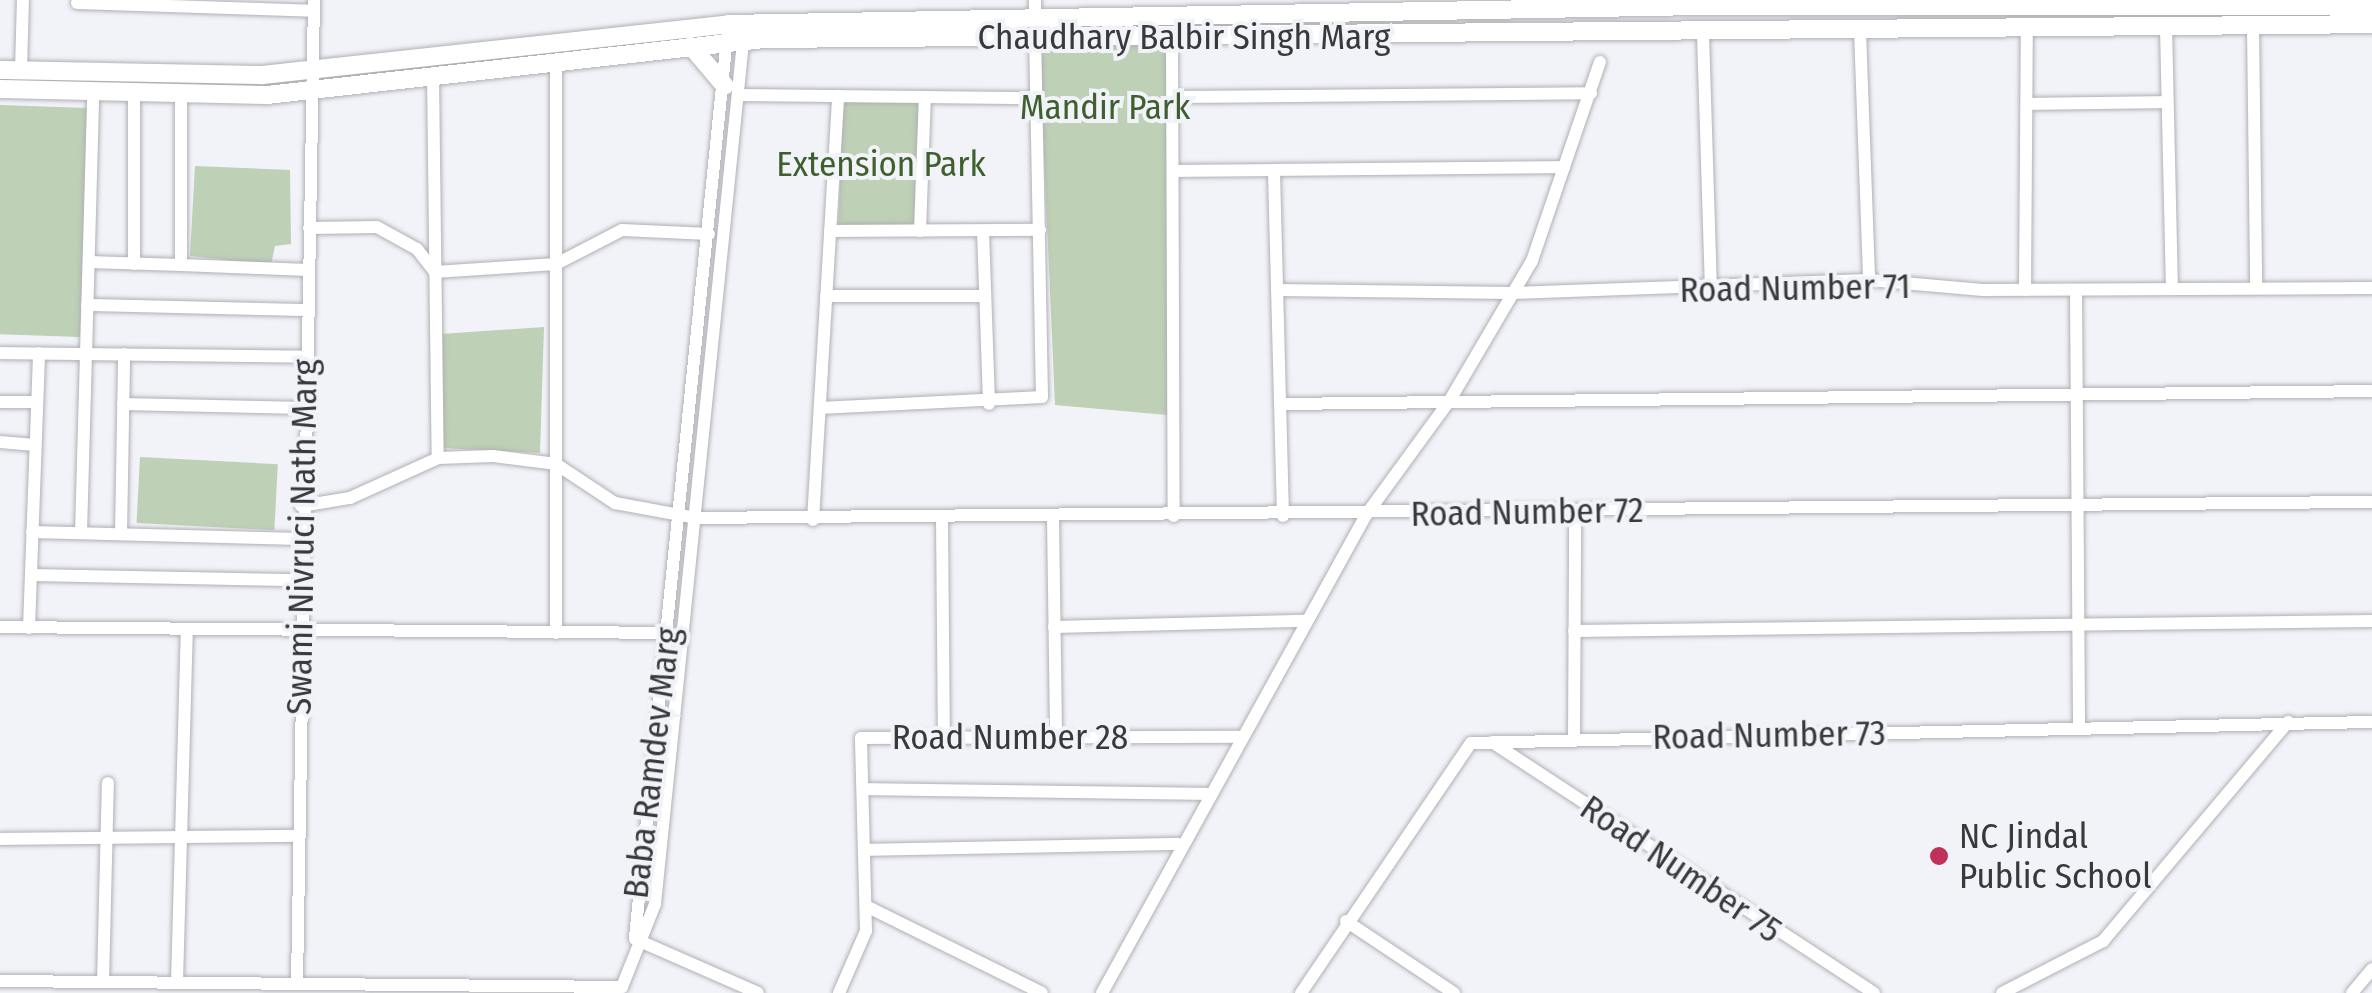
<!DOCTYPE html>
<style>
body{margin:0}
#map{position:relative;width:2372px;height:993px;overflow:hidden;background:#f2f3f8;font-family:"Fira Sans Condensed",sans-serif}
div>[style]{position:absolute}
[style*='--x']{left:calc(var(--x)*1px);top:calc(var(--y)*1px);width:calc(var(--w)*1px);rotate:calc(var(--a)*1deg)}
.green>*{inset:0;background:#bed0b5;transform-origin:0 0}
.roads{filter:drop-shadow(0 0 2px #afb0b5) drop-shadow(0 0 2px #afb0b5)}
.street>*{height:12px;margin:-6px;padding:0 6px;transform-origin:6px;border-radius:6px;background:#fff}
.secondary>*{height:18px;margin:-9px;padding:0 9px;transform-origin:9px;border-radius:9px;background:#fff}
.dots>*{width:28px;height:28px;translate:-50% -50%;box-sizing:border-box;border:5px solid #f2f3f8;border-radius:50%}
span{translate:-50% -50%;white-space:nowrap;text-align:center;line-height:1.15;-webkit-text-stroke:8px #f2f3f8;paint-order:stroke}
.street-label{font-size:35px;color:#38393b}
.park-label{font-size:35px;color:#3f602e}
.poi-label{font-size:35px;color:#38393b}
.left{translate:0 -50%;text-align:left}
</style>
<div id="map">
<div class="green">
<i style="clip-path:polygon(1039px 41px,1168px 42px,1167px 415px,1055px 405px)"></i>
<i style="left:925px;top:97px;width:134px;height:82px;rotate:92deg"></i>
<i style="left:0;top:105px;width:88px;height:229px;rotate:2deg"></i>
<i style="clip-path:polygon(195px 166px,290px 170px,291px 244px,275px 246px,271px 265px,190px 256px)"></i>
<i style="clip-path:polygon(544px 327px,540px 453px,443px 448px,440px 334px)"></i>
<i style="left:140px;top:457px;width:138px;height:66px;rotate:3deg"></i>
</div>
<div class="roads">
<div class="street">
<i style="--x:77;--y:3;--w:237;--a:1.9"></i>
<i style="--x:1035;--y:17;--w:17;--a:-90"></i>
<i style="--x:2253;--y:26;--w:262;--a:89.3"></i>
<i style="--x:2166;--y:27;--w:262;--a:88.7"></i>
<i style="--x:1860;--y:31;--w:249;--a:87.9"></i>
<i style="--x:1703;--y:35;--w:255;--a:88.2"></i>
<i style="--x:1172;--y:38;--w:478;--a:89.8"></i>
<i style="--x:21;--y:70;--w:70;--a:-88.4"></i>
<i style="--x:433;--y:76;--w:382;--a:89.3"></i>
<i style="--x:181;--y:93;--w:172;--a:90"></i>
<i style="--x:181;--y:265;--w:127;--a:2.3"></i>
<i style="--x:738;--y:95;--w:299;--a:0.6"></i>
<i style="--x:1173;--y:97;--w:418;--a:-0.5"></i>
<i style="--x:2027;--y:104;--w:140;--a:-0.8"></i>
<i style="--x:1173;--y:171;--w:101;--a:-0.6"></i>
<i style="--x:309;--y:228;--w:68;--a:-0.8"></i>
<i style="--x:377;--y:227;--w:46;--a:28.8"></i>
<i style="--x:417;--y:249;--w:29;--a:52"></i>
<i style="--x:435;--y:272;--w:121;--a:-3.8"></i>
<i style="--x:556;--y:264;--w:74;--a:-27.3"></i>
<i style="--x:622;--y:230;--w:87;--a:2.6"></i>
<i style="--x:830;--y:231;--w:210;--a:-0.3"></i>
<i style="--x:920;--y:231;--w:134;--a:-87.9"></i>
<i style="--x:983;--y:231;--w:173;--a:88"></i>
<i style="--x:89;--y:262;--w:92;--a:1.9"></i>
<i style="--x:134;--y:264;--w:172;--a:-90"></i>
<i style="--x:1277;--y:290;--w:236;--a:0.7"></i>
<i style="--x:1513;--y:293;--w:356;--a:-2.1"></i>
<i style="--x:1869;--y:280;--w:114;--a:5"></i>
<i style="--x:1983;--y:290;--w:389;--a:-0.3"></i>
<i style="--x:2025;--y:290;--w:261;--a:-89.6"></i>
<i style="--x:2076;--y:290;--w:438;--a:89.6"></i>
<i style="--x:826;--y:296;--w:159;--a:0"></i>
<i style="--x:87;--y:305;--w:220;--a:1.3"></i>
<i style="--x:0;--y:353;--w:306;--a:0.7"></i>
<i style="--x:0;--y:402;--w:36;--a:0"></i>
<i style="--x:123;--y:404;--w:181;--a:1.3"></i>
<i style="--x:1281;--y:404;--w:1091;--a:-0.68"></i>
<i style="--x:820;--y:408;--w:222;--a:-2.8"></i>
<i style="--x:1042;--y:397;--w:361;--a:-91.1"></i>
<i style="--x:0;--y:442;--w:35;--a:5"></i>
<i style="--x:301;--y:506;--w:50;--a:-9.3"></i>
<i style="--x:350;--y:498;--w:97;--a:-24.4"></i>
<i style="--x:438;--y:458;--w:55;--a:-2.1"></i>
<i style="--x:493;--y:456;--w:64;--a:7.2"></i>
<i style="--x:556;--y:464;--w:71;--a:33.5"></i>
<i style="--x:615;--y:503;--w:82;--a:10.5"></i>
<i style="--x:696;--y:518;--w:1676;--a:-0.55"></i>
<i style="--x:1283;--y:516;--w:346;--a:-91.5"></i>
<i style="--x:1274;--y:170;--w:290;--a:-0.6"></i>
<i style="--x:1564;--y:167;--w:111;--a:-71.1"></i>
<i style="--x:1053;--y:517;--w:220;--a:89.2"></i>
<i style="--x:942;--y:518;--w:219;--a:89.5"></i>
<i style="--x:813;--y:520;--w:425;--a:-86.6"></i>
<i style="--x:32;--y:532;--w:268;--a:1.5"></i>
<i style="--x:81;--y:533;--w:443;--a:-88.4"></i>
<i style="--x:121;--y:534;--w:180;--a:-89"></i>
<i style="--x:31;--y:575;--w:268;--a:1.1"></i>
<i style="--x:0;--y:627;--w:668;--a:0.51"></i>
<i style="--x:1054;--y:627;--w:251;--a:-1.4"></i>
<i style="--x:29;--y:628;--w:275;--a:-87.9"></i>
<i style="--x:1574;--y:631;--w:798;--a:-0.72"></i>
<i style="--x:556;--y:633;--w:572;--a:-90"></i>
<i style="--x:1574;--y:740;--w:228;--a:-89.7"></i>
<i style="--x:1492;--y:742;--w:457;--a:33.3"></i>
<i style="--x:863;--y:789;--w:344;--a:0.8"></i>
<i style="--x:0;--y:839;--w:297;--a:-0.6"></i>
<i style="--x:864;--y:850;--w:314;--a:-1.1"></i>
<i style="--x:866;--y:906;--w:196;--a:26.3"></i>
<i style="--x:1346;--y:921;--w:130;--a:33.7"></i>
<i style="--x:635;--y:937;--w:905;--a:-84.16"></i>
<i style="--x:635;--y:939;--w:134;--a:23.7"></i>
<i style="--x:0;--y:981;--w:622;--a:0.55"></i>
<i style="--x:622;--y:987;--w:89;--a:-68.3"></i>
<i style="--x:655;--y:904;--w:876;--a:-84.17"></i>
<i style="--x:103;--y:982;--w:199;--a:-88.6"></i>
<i style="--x:177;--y:982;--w:352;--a:-88.4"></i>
<i style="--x:297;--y:983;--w:983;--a:-89.01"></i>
<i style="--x:839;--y:993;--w:68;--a:-66.5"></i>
<i style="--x:866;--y:931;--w:193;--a:-91.5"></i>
<i style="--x:861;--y:738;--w:378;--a:-0.2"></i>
<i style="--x:1102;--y:993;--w:546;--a:-61.09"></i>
<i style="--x:1366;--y:515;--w:142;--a:-53.9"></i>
<i style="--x:1450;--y:400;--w:161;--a:-59.5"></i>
<i style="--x:1532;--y:261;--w:99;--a:-71.2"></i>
<i style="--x:1301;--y:993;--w:302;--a:-55.8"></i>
<i style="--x:1471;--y:743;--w:901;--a:-1.34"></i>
<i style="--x:2002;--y:993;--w:114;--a:-27.2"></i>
<i style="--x:2103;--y:941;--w:287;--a:-49.8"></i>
<i style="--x:2352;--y:993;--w:31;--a:-50"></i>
</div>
<div class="secondary">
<i style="--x:691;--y:46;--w:52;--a:49.6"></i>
<i style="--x:0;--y:70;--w:262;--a:1.1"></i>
<i style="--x:262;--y:75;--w:469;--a:-6.2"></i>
<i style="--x:728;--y:24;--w:969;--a:-1.06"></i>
<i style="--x:1697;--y:6;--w:675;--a:0"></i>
<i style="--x:0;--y:89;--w:267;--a:1.3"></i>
<i style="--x:267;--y:95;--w:500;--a:-6.43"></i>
<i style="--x:764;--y:39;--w:1608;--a:-0.53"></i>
</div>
</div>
<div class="dots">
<i style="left:1939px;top:856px;background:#bf305a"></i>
</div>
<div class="street-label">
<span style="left:1184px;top:37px">Chaudhary Balbir Singh Marg</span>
<span style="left:1795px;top:288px;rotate:-1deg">Road Number 71</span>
<span style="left:1527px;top:512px;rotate:-1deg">Road Number 72</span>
<span style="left:302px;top:537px;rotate:-89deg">Swami Nivruci Nath Marg</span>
<span style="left:1769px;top:735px;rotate:-1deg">Road Number 73</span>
<span style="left:1010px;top:737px">Road Number 28</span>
<span style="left:652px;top:763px;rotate:-83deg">Baba Ramdev Marg</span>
<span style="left:1681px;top:869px;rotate:34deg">Road Number 75</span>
</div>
<div class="park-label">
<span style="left:1105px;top:107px">Mandir Park</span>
<span style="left:881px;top:164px">Extension Park</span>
</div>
<div class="poi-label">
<span class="left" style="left:1959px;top:856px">NC Jindal<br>Public School</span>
</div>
</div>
